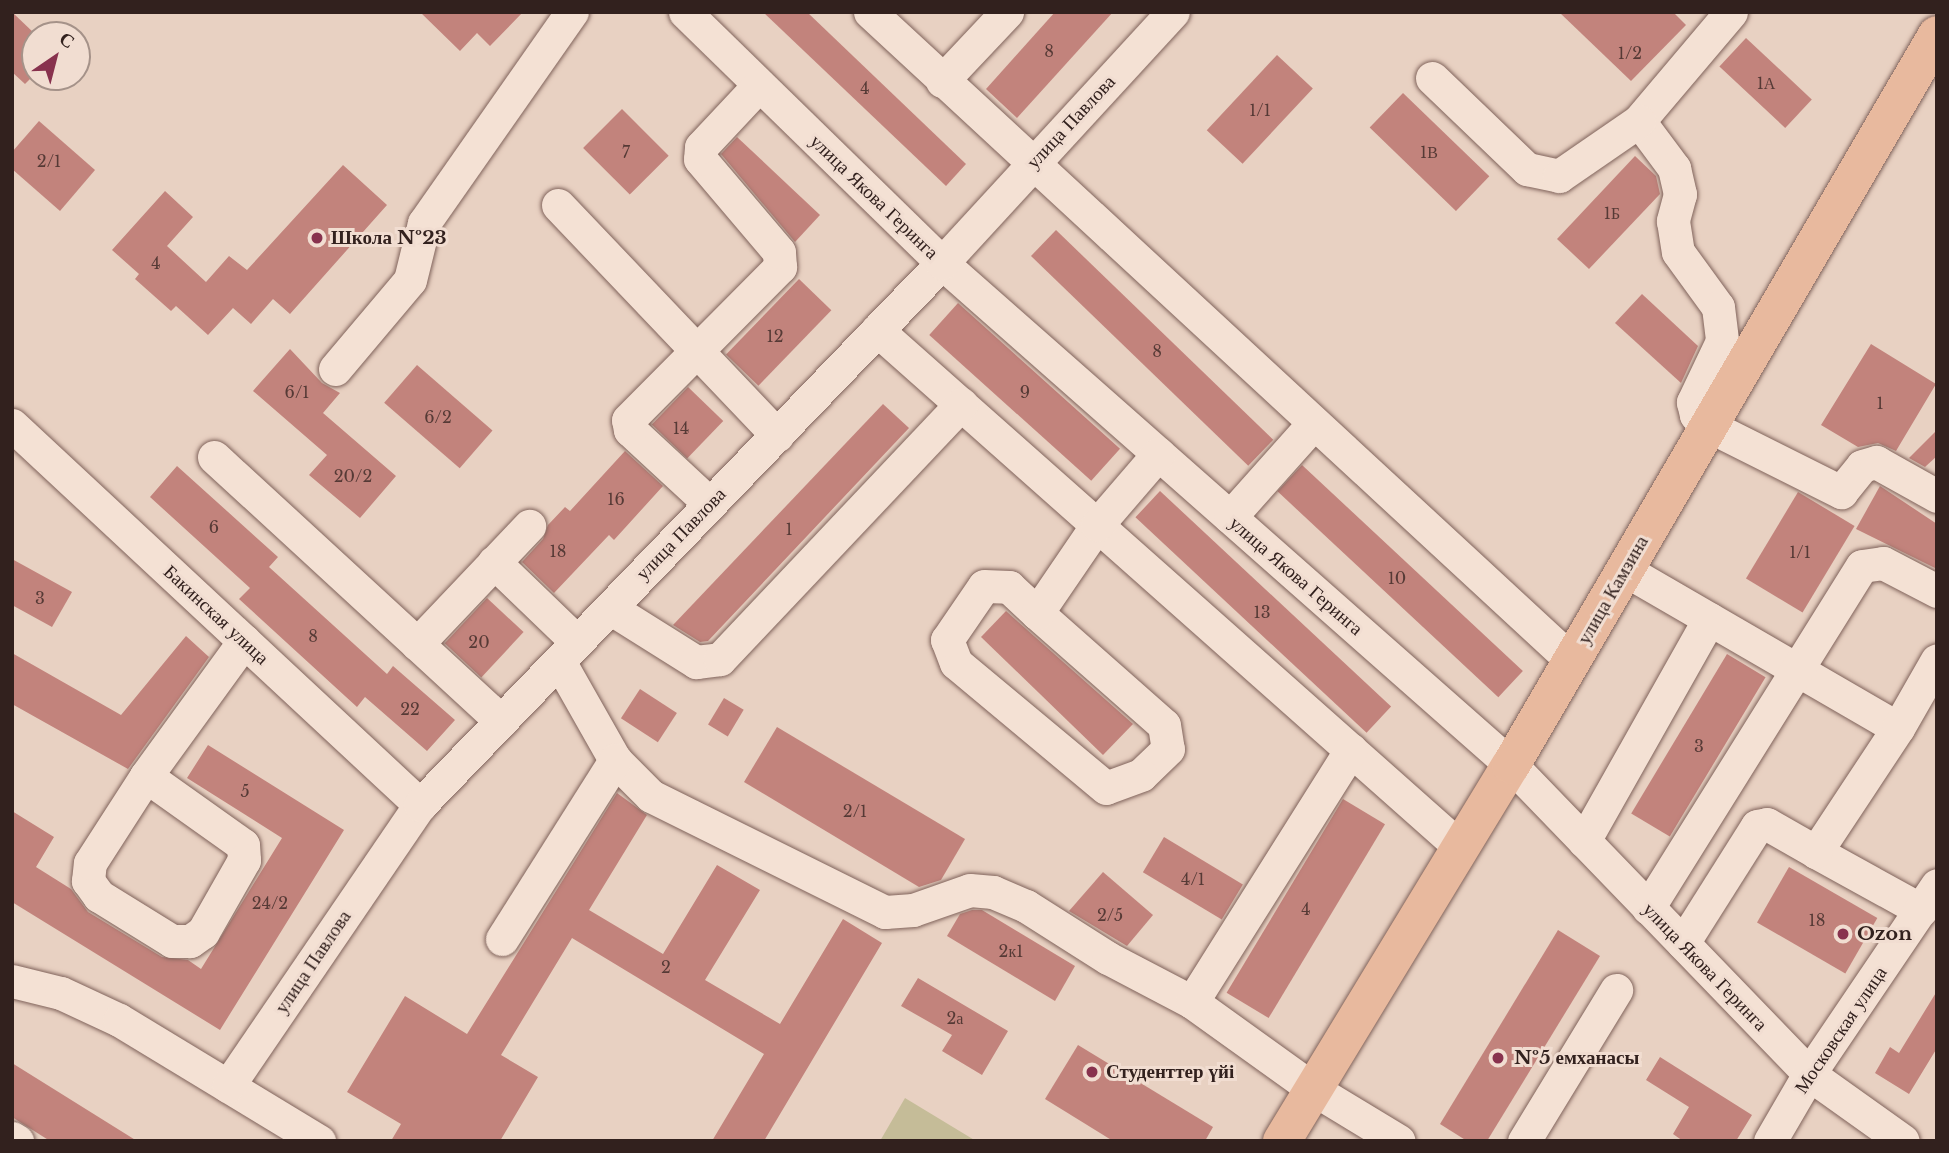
<!DOCTYPE html>
<meta charset="utf-8">
<style>
body{margin:0}
#map{position:relative;width:1949px;height:1153px;overflow:hidden;background:#e8d1c2;font-family:"Libre Baskerville",serif}
div>[style]{position:absolute}
[style*='--x']{left:calc(var(--x)*1px);top:calc(var(--y)*1px);width:calc(var(--w)*1px);rotate:calc(var(--a)*1deg)}
.green>*{inset:0;background:#c5bc98}
.building>*{inset:0;background:#c2837c;transform-origin:0 0}
.roads{filter:drop-shadow(0 0 2px #80635b) drop-shadow(0 0 2px #80635b)}
.minor>*{height:33px;margin:-16.5px;padding:0 16.5px;transform-origin:16.5px;border-radius:16.5px;background:#f4e1d4}
.major>*{height:38px;margin:-19px;padding:0 19px;transform-origin:19px;border-radius:19px;background:#e8b99e}
.dots>*{width:19px;height:19px;translate:-50% -50%;box-sizing:border-box;border:4px solid #f1ddd1;border-radius:50%}
span{translate:-50% -50%;white-space:nowrap;text-align:center;line-height:1.15;-webkit-text-stroke:6px #f1ddd1;paint-order:stroke}
.number-label{font-size:16px;color:#563a36}
.number-label span{-webkit-text-stroke-width:0}
.street-label{font-size:19px;color:#32211e}
.poi-label{font-size:19px;color:#32211e;font-weight:700}
.left{translate:0 -50%;text-align:left}
.frame{position:absolute;inset:0;border:14px solid #32211e;pointer-events:none}
.north{position:absolute;left:21px;top:21px;width:70px;height:70px;box-sizing:border-box;background:#f1ddd1;border:2px solid #a59289;border-radius:50%;rotate:35deg;font-size:19px;font-weight:700;line-height:28px;text-align:center;color:#32211e}
.north::after{content:'';display:block;margin:auto;width:24px;height:32px;background:#88324e;clip-path:polygon(50% 0,100% 100%,50% 72%,0 100%)}
</style>
<div id="map">
<div class="green">
<i style="clip-path:polygon(905px 1098px,976px 1141px,880px 1141px)"></i>
</div>
<div class="building">
<i style="clip-path:polygon(12px 12px,35px 34px,35px 74px,25px 84px,12px 72px)"></i>
<i style="clip-path:polygon(420px 12px,523px 12px,490px 46px,477px 33px,460px 51px)"></i>
<i style="clip-path:polygon(763px 12px,807px 12px,966px 164px,946px 186px)"></i>
<i style="clip-path:polygon(1055px 12px,1113px 12px,1017px 118px,986px 89px)"></i>
<i style="clip-path:polygon(1559px 12px,1673px 12px,1686px 25px,1631px 81px)"></i>
<i style="left:1746px;top:38px;width:90px;height:39px;rotate:43deg"></i>
<i style="left:1277px;top:55px;width:49px;height:103px;rotate:43deg"></i>
<i style="left:1403px;top:93px;width:120px;height:48px;rotate:44deg"></i>
<i style="left:622px;top:109px;width:66px;height:55px;rotate:45deg"></i>
<i style="clip-path:polygon(39px 121px,95px 170px,60px 211px,12px 169px,12px 152px)"></i>
<i style="clip-path:polygon(737px 137px,820px 215px,795px 242px,721px 154px)"></i>
<i style="clip-path:polygon(1635px 156px,1656px 176px,1660px 194px,1589px 269px,1557px 239px)"></i>
<i style="clip-path:polygon(343px 165px,387px 205px,290px 314px,273px 299px,251px 324px,233px 308px,208px 335px,176px 306px,171px 311px,135px 279px,139px 274px,112px 250px,165px 191px,193px 217px,167px 246px,206px 282px,229px 256px,247px 270px)"></i>
<i style="left:1056px;top:230px;width:302px;height:36px;rotate:44deg"></i>
<i style="left:799px;top:279px;width:45px;height:105px;rotate:44deg"></i>
<i style="clip-path:polygon(1642px 294px,1698px 346px,1681px 383px,1615px 323px)"></i>
<i style="left:958px;top:303px;width:218px;height:43px;rotate:42deg"></i>
<i style="clip-path:polygon(1871px 344px,1936px 384px,1896px 451px,1878px 443px,1858px 447px,1821px 425px)"></i>
<i style="clip-path:polygon(290px 349px,322px 383px,340px 393px,323px 413px,396px 476px,360px 518px,309px 475px,327px 455px,253px 391px)"></i>
<i style="left:417px;top:365px;width:100px;height:50px;rotate:41deg"></i>
<i style="left:688px;top:387px;width:49px;height:52px;rotate:44deg"></i>
<i style="clip-path:polygon(883px 404px,909px 428px,708px 641px,700px 642px,673px 625px)"></i>
<i style="clip-path:polygon(1937px 430px,1937px 456px,1925px 467px,1909px 458px)"></i>
<i style="clip-path:polygon(625px 451px,663px 486px,614px 540px,609px 535px,554px 593px,522px 562px,543px 539px,548px 525px,565px 507px,570px 511px)"></i>
<i style="left:1302px;top:465px;width:302px;height:36px;rotate:43deg"></i>
<i style="clip-path:polygon(177px 466px,278px 557px,269px 567px,387px 674px,393px 666px,455px 720px,427px 751px,365px 697px,357px 707px,239px 599px,250px 588px,150px 497px)"></i>
<i style="clip-path:polygon(1880px 486px,1937px 524px,1937px 569px,1856px 529px)"></i>
<i style="left:1160px;top:491px;width:316px;height:36px;rotate:43deg"></i>
<i style="left:1798px;top:492px;width:66px;height:101px;rotate:31deg"></i>
<i style="clip-path:polygon(12px 559px,72px 592px,52px 627px,12px 605px)"></i>
<i style="left:487px;top:598px;width:50px;height:62px;rotate:43deg"></i>
<i style="clip-path:polygon(1006px 611px,1133px 724px,1103px 755px,981px 637px)"></i>
<i style="clip-path:polygon(186px 636px,209px 657px,128px 769px,12px 704px,12px 653px,121px 715px)"></i>
<i style="left:1727px;top:654px;width:45px;height:186px;rotate:31deg"></i>
<i style="left:640px;top:689px;width:44px;height:35px;rotate:33deg"></i>
<i style="left:724px;top:698px;width:23px;height:31px;rotate:31deg"></i>
<i style="clip-path:polygon(777px 727px,965px 839px,941px 880px,919px 887px,744px 782px)"></i>
<i style="clip-path:polygon(208px 745px,344px 830px,220px 1030px,12px 902px,12px 811px,54px 837px,36px 867px,71px 889px,88px 912px,162px 957px,188px 960px,201px 969px,282px 838px,187px 778px)"></i>
<i style="clip-path:polygon(617px 793px,647px 815px,589px 910px,663px 954px,717px 865px,760px 890px,705px 980px,780px 1024px,843px 919px,882px 943px,764px 1141px,712px 1141px,764px 1054px,572px 938px,501px 1055px,538px 1077px,500px 1141px,391px 1141px,401px 1124px,347px 1092px,405px 996px,467px 1034px)"></i>
<i style="left:1343px;top:799px;width:49px;height:226px;rotate:31deg"></i>
<i style="left:1164px;top:837px;width:92px;height:41px;rotate:31deg"></i>
<i style="left:1789px;top:867px;width:102px;height:64px;rotate:30deg"></i>
<i style="clip-path:polygon(1103px 872px,1153px 915px,1127px 946px,1069px 911px)"></i>
<i style="clip-path:polygon(972px 910px,982px 910px,1075px 966px,1055px 1001px,947px 936px,960px 914px)"></i>
<i style="clip-path:polygon(1558px 930px,1600px 956px,1487px 1141px,1467px 1141px,1440px 1124px)"></i>
<i style="clip-path:polygon(918px 978px,1008px 1031px,982px 1075px,942px 1051px,952px 1035px,901px 1006px)"></i>
<i style="clip-path:polygon(1937px 991px,1937px 1048px,1909px 1094px,1875px 1073px,1890px 1047px,1899px 1053px)"></i>
<i style="clip-path:polygon(1078px 1045px,1213px 1127px,1205px 1141px,1113px 1141px,1045px 1099px)"></i>
<i style="clip-path:polygon(1660px 1057px,1752px 1115px,1736px 1141px,1683px 1141px,1673px 1134px,1689px 1107px,1646px 1080px)"></i>
<i style="clip-path:polygon(12px 1063px,137px 1141px,50px 1141px,12px 1117px)"></i>
</div>
<div class="roads">
<div class="minor">
<i style="--x:685;--y:12;--w:359;--a:44.3"></i>
<i style="--x:942;--y:263;--w:759;--a:41.42"></i>
<i style="--x:1511;--y:765;--w:429;--a:46"></i>
<i style="--x:1809;--y:1074;--w:115;--a:35.5"></i>
<i style="--x:870;--y:12;--w:956;--a:42.75"></i>
<i style="--x:1731;--y:12;--w:143;--a:130.2"></i>
<i style="--x:1639;--y:121;--w:59;--a:53.3"></i>
<i style="--x:1674;--y:168;--w:27;--a:77"></i>
<i style="--x:1680;--y:194;--w:28;--a:105"></i>
<i style="--x:1673;--y:221;--w:31;--a:81"></i>
<i style="--x:1678;--y:252;--w:68;--a:54"></i>
<i style="--x:1718;--y:307;--w:34;--a:83"></i>
<i style="--x:1722;--y:341;--w:68;--a:115.4"></i>
<i style="--x:1693;--y:402;--w:13;--a:77"></i>
<i style="--x:1696;--y:415;--w:17;--a:40"></i>
<i style="--x:1709;--y:426;--w:148;--a:26.6"></i>
<i style="--x:1841;--y:492;--w:33;--a:-51"></i>
<i style="--x:1862;--y:466;--w:15;--a:-16"></i>
<i style="--x:1876;--y:462;--w:70;--a:29.1"></i>
<i style="--x:1432;--y:78;--w:132;--a:43.8"></i>
<i style="--x:1527;--y:169;--w:33;--a:12"></i>
<i style="--x:1559;--y:176;--w:97;--a:-34.5"></i>
<i style="--x:942;--y:81;--w:95;--a:-46.7"></i>
<i style="--x:558;--y:205;--w:318;--a:46.4"></i>
<i style="--x:877;--y:330;--w:781;--a:41.57"></i>
<i style="--x:335;--y:369;--w:116;--a:-49.9"></i>
<i style="--x:410;--y:280;--w:59;--a:-76.2"></i>
<i style="--x:424;--y:223;--w:258;--a:-55"></i>
<i style="--x:12;--y:425;--w:558;--a:42.96"></i>
<i style="--x:214;--y:457;--w:390;--a:42.6"></i>
<i style="--x:710;--y:504;--w:109;--a:-137.2"></i>
<i style="--x:630;--y:430;--w:10;--a:-101"></i>
<i style="--x:628;--y:420;--w:216;--a:-45.2"></i>
<i style="--x:780;--y:267;--w:15;--a:-94"></i>
<i style="--x:779;--y:252;--w:122;--a:-130.3"></i>
<i style="--x:700;--y:159;--w:12;--a:-85"></i>
<i style="--x:701;--y:147;--w:85;--a:-46.9"></i>
<i style="--x:1230;--y:517;--w:125;--a:-48.3"></i>
<i style="--x:494;--y:562;--w:115;--a:43.9"></i>
<i style="--x:1625;--y:570;--w:315;--a:30.1"></i>
<i style="--x:1898;--y:728;--w:149;--a:123.5"></i>
<i style="--x:1816;--y:852;--w:120;--a:28.9"></i>
<i style="--x:610;--y:608;--w:102;--a:32.1"></i>
<i style="--x:696;--y:662;--w:24;--a:-7"></i>
<i style="--x:720;--y:659;--w:351;--a:-46.6"></i>
<i style="--x:1037;--y:613;--w:169;--a:41.4"></i>
<i style="--x:1164;--y:725;--w:24;--a:81"></i>
<i style="--x:1168;--y:749;--w:37;--a:136"></i>
<i style="--x:1141;--y:775;--w:37;--a:160"></i>
<i style="--x:1106;--y:788;--w:195;--a:-140.2"></i>
<i style="--x:956;--y:663;--w:25;--a:-111"></i>
<i style="--x:947;--y:640;--w:65;--a:-55.6"></i>
<i style="--x:984;--y:586;--w:25;--a:2"></i>
<i style="--x:1009;--y:587;--w:38;--a:43"></i>
<i style="--x:1037;--y:613;--w:107;--a:-55.7"></i>
<i style="--x:1097;--y:525;--w:94;--a:-49.3"></i>
<i style="--x:417;--y:644;--w:163;--a:-46.5"></i>
<i style="--x:559;--y:661;--w:114;--a:60.5"></i>
<i style="--x:615;--y:760;--w:51;--a:45"></i>
<i style="--x:651;--y:796;--w:261;--a:26.4"></i>
<i style="--x:885;--y:912;--w:28;--a:-4"></i>
<i style="--x:913;--y:910;--w:60;--a:-19.3"></i>
<i style="--x:970;--y:890;--w:23;--a:5"></i>
<i style="--x:993;--y:892;--w:36;--a:23"></i>
<i style="--x:1026;--y:906;--w:97;--a:32.4"></i>
<i style="--x:1108;--y:958;--w:95;--a:27.6"></i>
<i style="--x:1192;--y:1002;--w:149;--a:35.7"></i>
<i style="--x:1313;--y:1089;--w:100;--a:31.2"></i>
<i style="--x:1898;--y:728;--w:78;--a:-60.2"></i>
<i style="--x:146;--y:776;--w:119;--a:35.4"></i>
<i style="--x:243;--y:845;--w:15;--a:86"></i>
<i style="--x:244;--y:860;--w:83;--a:119.7"></i>
<i style="--x:203;--y:932;--w:16;--a:145"></i>
<i style="--x:190;--y:941;--w:18;--a:180"></i>
<i style="--x:172;--y:941;--w:86;--a:-148.3"></i>
<i style="--x:99;--y:896;--w:19;--a:-126"></i>
<i style="--x:88;--y:881;--w:18;--a:-84"></i>
<i style="--x:90;--y:863;--w:103;--a:-57.2"></i>
<i style="--x:146;--y:776;--w:167;--a:-54"></i>
<i style="--x:1584;--y:841;--w:255;--a:-60.6"></i>
<i style="--x:1648;--y:908;--w:403;--a:-58"></i>
<i style="--x:1862;--y:566;--w:21;--a:-8"></i>
<i style="--x:1883;--y:563;--w:61;--a:27.4"></i>
<i style="--x:502;--y:939;--w:212;--a:-57.7"></i>
<i style="--x:1683;--y:943;--w:138;--a:-57.7"></i>
<i style="--x:1757;--y:826;--w:10;--a:-11"></i>
<i style="--x:1767;--y:824;--w:56;--a:29.7"></i>
<i style="--x:12;--y:981;--w:50;--a:13.8"></i>
<i style="--x:61;--y:993;--w:64;--a:25"></i>
<i style="--x:119;--y:1020;--w:234;--a:31.2"></i>
<i style="--x:1192;--y:1002;--w:298;--a:-57.8"></i>
<i style="--x:228;--y:1086;--w:340;--a:-55.7"></i>
<i style="--x:420;--y:805;--w:752;--a:-46.08"></i>
<i style="--x:942;--y:263;--w:341;--a:-47.4"></i>
<i style="--x:12;--y:1138;--w:6;--a:31"></i>
<i style="--x:1524;--y:1141;--w:177;--a:-58.6"></i>
<i style="--x:1770;--y:1141;--w:78;--a:-59.8"></i>
<i style="--x:1809;--y:1074;--w:228;--a:-55.9"></i>
</div>
<div class="major">
<i style="--x:1282;--y:1141;--w:440;--a:-58.7"></i>
<i style="--x:1511;--y:765;--w:845;--a:-59.73"></i>
</div>
</div>
<div class="dots">
<i style="left:317px;top:238px;background:#88324e"></i>
<i style="left:1843px;top:934px;background:#88324e"></i>
<i style="left:1498px;top:1058px;background:#88324e"></i>
<i style="left:1092px;top:1072px;background:#88324e"></i>
</div>
<div class="number-label">
<span style="left:1049px;top:51px">8</span>
<span style="left:1630px;top:53px">1/2</span>
<span style="left:1766px;top:83px">1А</span>
<span style="left:865px;top:88px">4</span>
<span style="left:1260px;top:110px">1/1</span>
<span style="left:626px;top:152px">7</span>
<span style="left:1429px;top:152px">1В</span>
<span style="left:49px;top:161px">2/1</span>
<span style="left:1612px;top:213px">1Б</span>
<span style="left:156px;top:263px">4</span>
<span style="left:775px;top:336px">12</span>
<span style="left:1157px;top:351px">8</span>
<span style="left:297px;top:392px">6/1</span>
<span style="left:1025px;top:392px">9</span>
<span style="left:1880px;top:403px">1</span>
<span style="left:438px;top:417px">6/2</span>
<span style="left:681px;top:428px">14</span>
<span style="left:353px;top:476px">20/2</span>
<span style="left:616px;top:499px">16</span>
<span style="left:214px;top:527px">6</span>
<span style="left:789px;top:529px">1</span>
<span style="left:558px;top:551px">18</span>
<span style="left:1800px;top:552px">1/1</span>
<span style="left:1397px;top:578px">10</span>
<span style="left:40px;top:598px">3</span>
<span style="left:1262px;top:612px">13</span>
<span style="left:313px;top:636px">8</span>
<span style="left:479px;top:642px">20</span>
<span style="left:410px;top:709px">22</span>
<span style="left:1699px;top:746px">3</span>
<span style="left:245px;top:791px">5</span>
<span style="left:855px;top:811px">2/1</span>
<span style="left:1193px;top:879px">4/1</span>
<span style="left:270px;top:903px">24/2</span>
<span style="left:1306px;top:909px">4</span>
<span style="left:1110px;top:915px">2/5</span>
<span style="left:1817px;top:920px">18</span>
<span style="left:1011px;top:951px">2к1</span>
<span style="left:666px;top:967px">2</span>
<span style="left:955px;top:1018px">2а</span>
</div>
<div class="street-label">
<span style="left:1071px;top:122px;rotate:-47deg">улица Павлова</span>
<span style="left:874px;top:197px;rotate:44deg">улица Якова Геринга</span>
<span style="left:681px;top:534px;rotate:-46deg">улица Павлова</span>
<span style="left:1296px;top:576px;rotate:41deg">улица Якова Геринга</span>
<span style="left:1613px;top:590px;rotate:-60deg">улица Камзина</span>
<span style="left:216px;top:615px;rotate:43deg">Бакинская улица</span>
<span style="left:313px;top:962px;rotate:-56deg">улица Павлова</span>
<span style="left:1705px;top:967px;rotate:46deg">улица Якова Геринга</span>
<span style="left:1841px;top:1030px;rotate:-56deg">Московская улица</span>
</div>
<div class="poi-label">
<span class="left" style="left:331px;top:238px">Школа №23</span>
<span class="left" style="left:1857px;top:934px">Ozon</span>
<span class="left" style="left:1514px;top:1058px">№5 емханасы</span>
<span class="left" style="left:1106px;top:1072px">Студенттер үйі</span>
</div>
<div class="frame"></div>
<div class="north">С</div>
</div>
